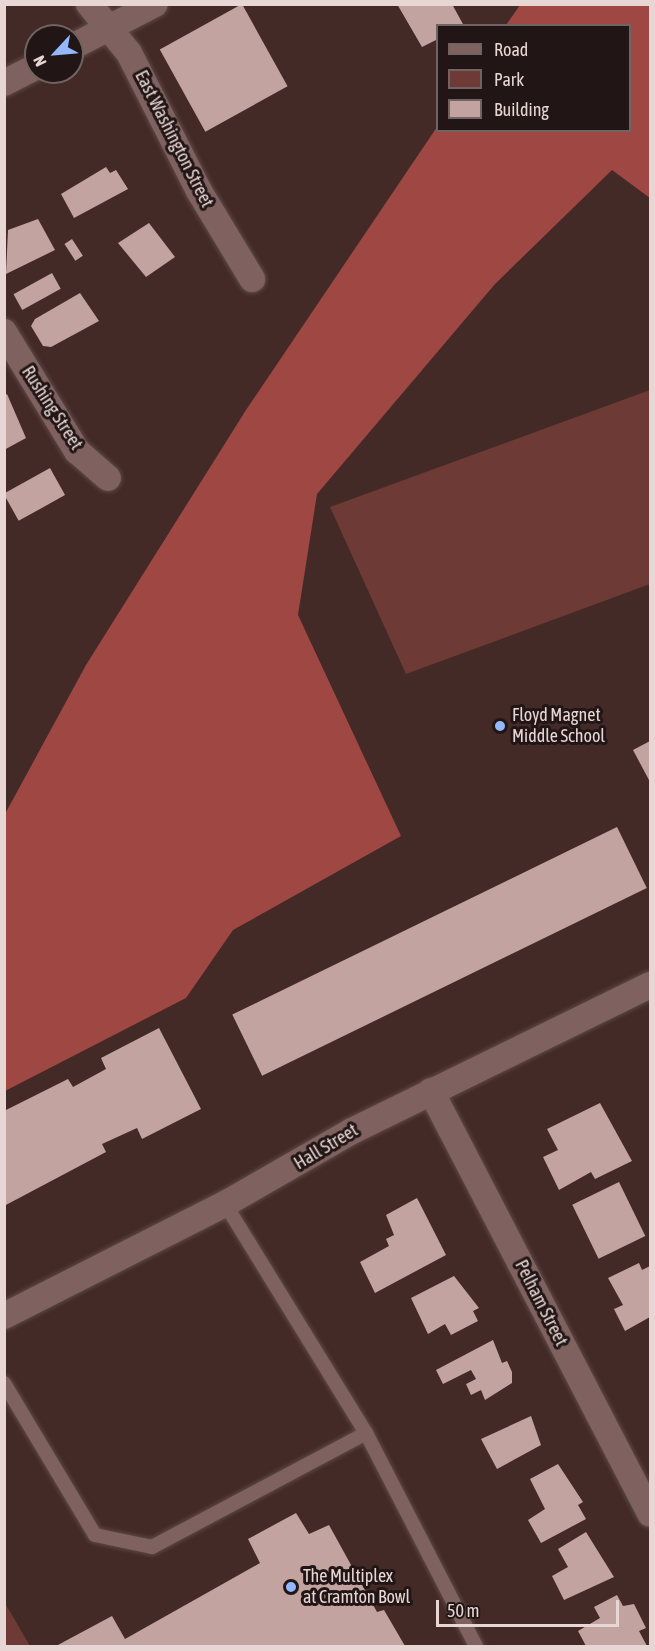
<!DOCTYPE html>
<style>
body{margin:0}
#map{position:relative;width:655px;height:1651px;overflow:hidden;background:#432a27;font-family:"Asap Condensed",sans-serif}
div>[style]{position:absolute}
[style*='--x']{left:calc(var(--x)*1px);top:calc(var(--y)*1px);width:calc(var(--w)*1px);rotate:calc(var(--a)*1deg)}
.green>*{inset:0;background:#6e3a36}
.forest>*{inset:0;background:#9f4742}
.building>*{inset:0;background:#c3a3a0;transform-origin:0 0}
.roads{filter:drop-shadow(0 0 2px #5d4947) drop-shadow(0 0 2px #5d4947)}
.lane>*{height:14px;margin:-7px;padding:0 7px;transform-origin:7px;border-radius:7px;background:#7f625f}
.street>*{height:26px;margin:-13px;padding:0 13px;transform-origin:13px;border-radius:13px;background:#7f625f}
.dots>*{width:16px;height:16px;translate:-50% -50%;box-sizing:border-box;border:3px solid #211615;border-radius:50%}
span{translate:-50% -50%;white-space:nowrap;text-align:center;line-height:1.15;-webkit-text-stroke:6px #211615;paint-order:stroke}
.street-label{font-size:18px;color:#e7d6d4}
.poi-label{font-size:18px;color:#e7d6d4}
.left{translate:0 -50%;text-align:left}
.frame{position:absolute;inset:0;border:6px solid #e7d6d4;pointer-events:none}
.legend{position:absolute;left:436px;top:24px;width:195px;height:108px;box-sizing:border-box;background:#211615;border:2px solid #706361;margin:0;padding:8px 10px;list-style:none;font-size:18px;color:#e7d6d4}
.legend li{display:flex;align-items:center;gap:12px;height:30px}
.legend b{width:30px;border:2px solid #706361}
.north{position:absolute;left:24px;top:24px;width:60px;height:60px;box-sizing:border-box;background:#211615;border:2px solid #706361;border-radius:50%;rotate:244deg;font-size:16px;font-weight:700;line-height:24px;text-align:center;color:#e7d6d4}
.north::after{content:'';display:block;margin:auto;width:21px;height:27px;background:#94b7fd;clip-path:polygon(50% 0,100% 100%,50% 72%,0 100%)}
.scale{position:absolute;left:436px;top:1600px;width:183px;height:27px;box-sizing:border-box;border:3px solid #e7d6d4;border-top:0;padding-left:8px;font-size:18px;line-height:21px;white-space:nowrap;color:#e7d6d4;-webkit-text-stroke:4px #211615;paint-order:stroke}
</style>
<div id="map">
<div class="green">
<i style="clip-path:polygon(650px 390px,650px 584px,406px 674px,330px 507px)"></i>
<i style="clip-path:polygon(5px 1602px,5px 1603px,30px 1646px,5px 1646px)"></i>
</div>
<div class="forest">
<i style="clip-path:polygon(520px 5px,650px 5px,650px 198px,612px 170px,495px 284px,317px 494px,298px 615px,401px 836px,233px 930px,186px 998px,5px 1091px,5px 814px,86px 665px,246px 410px,437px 127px,630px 130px,630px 26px,506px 25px)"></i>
</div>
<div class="building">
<i style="left:242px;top:4px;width:94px;height:94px;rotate:61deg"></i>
<i style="clip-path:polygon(397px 4px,452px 4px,464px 26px,438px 26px,438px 39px,422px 47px)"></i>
<i style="clip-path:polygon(106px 167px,110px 173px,116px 170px,128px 189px,74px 218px,61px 194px)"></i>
<i style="clip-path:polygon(38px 219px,55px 250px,6px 274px,8px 230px)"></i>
<i style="clip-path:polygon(149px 223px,175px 257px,146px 277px,118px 243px)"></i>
<i style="left:72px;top:239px;width:20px;height:9px;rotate:57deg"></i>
<i style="left:52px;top:273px;width:18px;height:44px;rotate:61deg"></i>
<i style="clip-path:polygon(80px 293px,99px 321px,51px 347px,43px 346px,31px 326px,35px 319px)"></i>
<i style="clip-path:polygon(7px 394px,26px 438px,4px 450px,4px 396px)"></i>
<i style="left:50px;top:468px;width:31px;height:53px;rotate:61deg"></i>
<i style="clip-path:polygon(650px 741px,650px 782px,633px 750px)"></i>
<i style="left:617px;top:827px;width:68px;height:428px;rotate:64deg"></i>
<i style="clip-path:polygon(159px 1028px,201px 1109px,142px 1139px,137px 1128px,102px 1144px,106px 1152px,4px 1206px,4px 1111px,68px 1079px,73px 1087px,106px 1069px,101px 1058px)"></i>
<i style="clip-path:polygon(600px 1103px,632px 1161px,595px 1179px,591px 1172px,559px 1190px,543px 1157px,558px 1150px,547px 1129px)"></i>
<i style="left:619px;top:1182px;width:60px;height:52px;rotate:64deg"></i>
<i style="clip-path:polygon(417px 1198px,446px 1255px,375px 1293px,360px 1262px,389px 1246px,386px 1239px,394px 1235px,386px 1215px)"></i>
<i style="clip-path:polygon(639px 1263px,642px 1270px,650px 1266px,650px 1317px,625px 1331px,614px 1309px,623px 1305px,608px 1278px)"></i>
<i style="clip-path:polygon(454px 1276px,479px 1308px,473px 1311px,478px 1321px,451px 1335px,445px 1324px,428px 1334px,411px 1298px)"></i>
<i style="clip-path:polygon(493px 1340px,502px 1363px,507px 1361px,512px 1372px,512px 1383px,485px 1400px,481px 1390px,471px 1395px,466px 1384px,476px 1379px,471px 1370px,443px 1384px,436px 1370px)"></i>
<i style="clip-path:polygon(531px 1416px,541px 1445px,497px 1469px,481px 1439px)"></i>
<i style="clip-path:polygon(558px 1464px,583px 1502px,578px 1505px,586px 1519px,541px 1543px,528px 1520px,545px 1509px,530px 1479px)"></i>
<i style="clip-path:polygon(296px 1513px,309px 1534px,329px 1525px,377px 1612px,384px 1610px,405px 1646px,56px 1646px,112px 1616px,125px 1639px,260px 1563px,248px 1539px)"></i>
<i style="clip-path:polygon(586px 1532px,614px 1577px,564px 1600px,552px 1576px,568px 1567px,558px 1549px)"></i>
<i style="clip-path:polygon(617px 1595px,623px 1606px,634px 1604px,646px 1628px,639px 1631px,647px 1646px,586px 1646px,578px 1631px,600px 1618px,594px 1607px)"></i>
</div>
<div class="roads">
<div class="lane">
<i style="--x:4;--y:1383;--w:177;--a:59.1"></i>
<i style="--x:95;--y:1535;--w:58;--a:11.9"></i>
<i style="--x:152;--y:1547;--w:242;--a:-28"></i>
<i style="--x:366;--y:1433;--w:269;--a:-121.6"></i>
<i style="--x:366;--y:1433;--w:240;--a:62.7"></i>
</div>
<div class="street">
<i style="--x:89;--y:4;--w:63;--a:50.8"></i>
<i style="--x:129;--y:53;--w:155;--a:63.1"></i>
<i style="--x:199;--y:191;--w:103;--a:58.9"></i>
<i style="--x:72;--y:47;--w:93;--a:-27.4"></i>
<i style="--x:4;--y:83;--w:36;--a:-27"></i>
<i style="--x:4;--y:332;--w:140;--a:58.5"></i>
<i style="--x:77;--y:451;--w:41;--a:41.1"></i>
<i style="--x:431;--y:1091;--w:476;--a:62.6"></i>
<i style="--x:4;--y:1316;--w:248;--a:-26.9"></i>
<i style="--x:225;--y:1204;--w:146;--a:-29.9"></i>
<i style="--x:352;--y:1131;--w:332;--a:-26.1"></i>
</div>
</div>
<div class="dots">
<i style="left:500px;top:726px;background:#94b7fd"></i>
<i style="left:291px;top:1587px;background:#94b7fd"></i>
</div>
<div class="street-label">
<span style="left:174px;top:139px;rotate:63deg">East Washington Street</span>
<span style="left:52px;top:408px;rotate:57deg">Rushing Street</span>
<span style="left:326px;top:1147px;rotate:-31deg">Hall Street</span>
<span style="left:541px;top:1303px;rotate:63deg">Pelham Street</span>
</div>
<div class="poi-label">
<span class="left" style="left:512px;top:726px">Floyd Magnet<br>Middle School</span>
<span class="left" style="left:303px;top:1587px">The Multiplex<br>at Cramton Bowl</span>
</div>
<div class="frame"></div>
<ul class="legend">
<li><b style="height:8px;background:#7f625f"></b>Road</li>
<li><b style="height:16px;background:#6e3a36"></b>Park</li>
<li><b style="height:16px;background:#c3a3a0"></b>Building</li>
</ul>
<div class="north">N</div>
<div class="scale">50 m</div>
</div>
